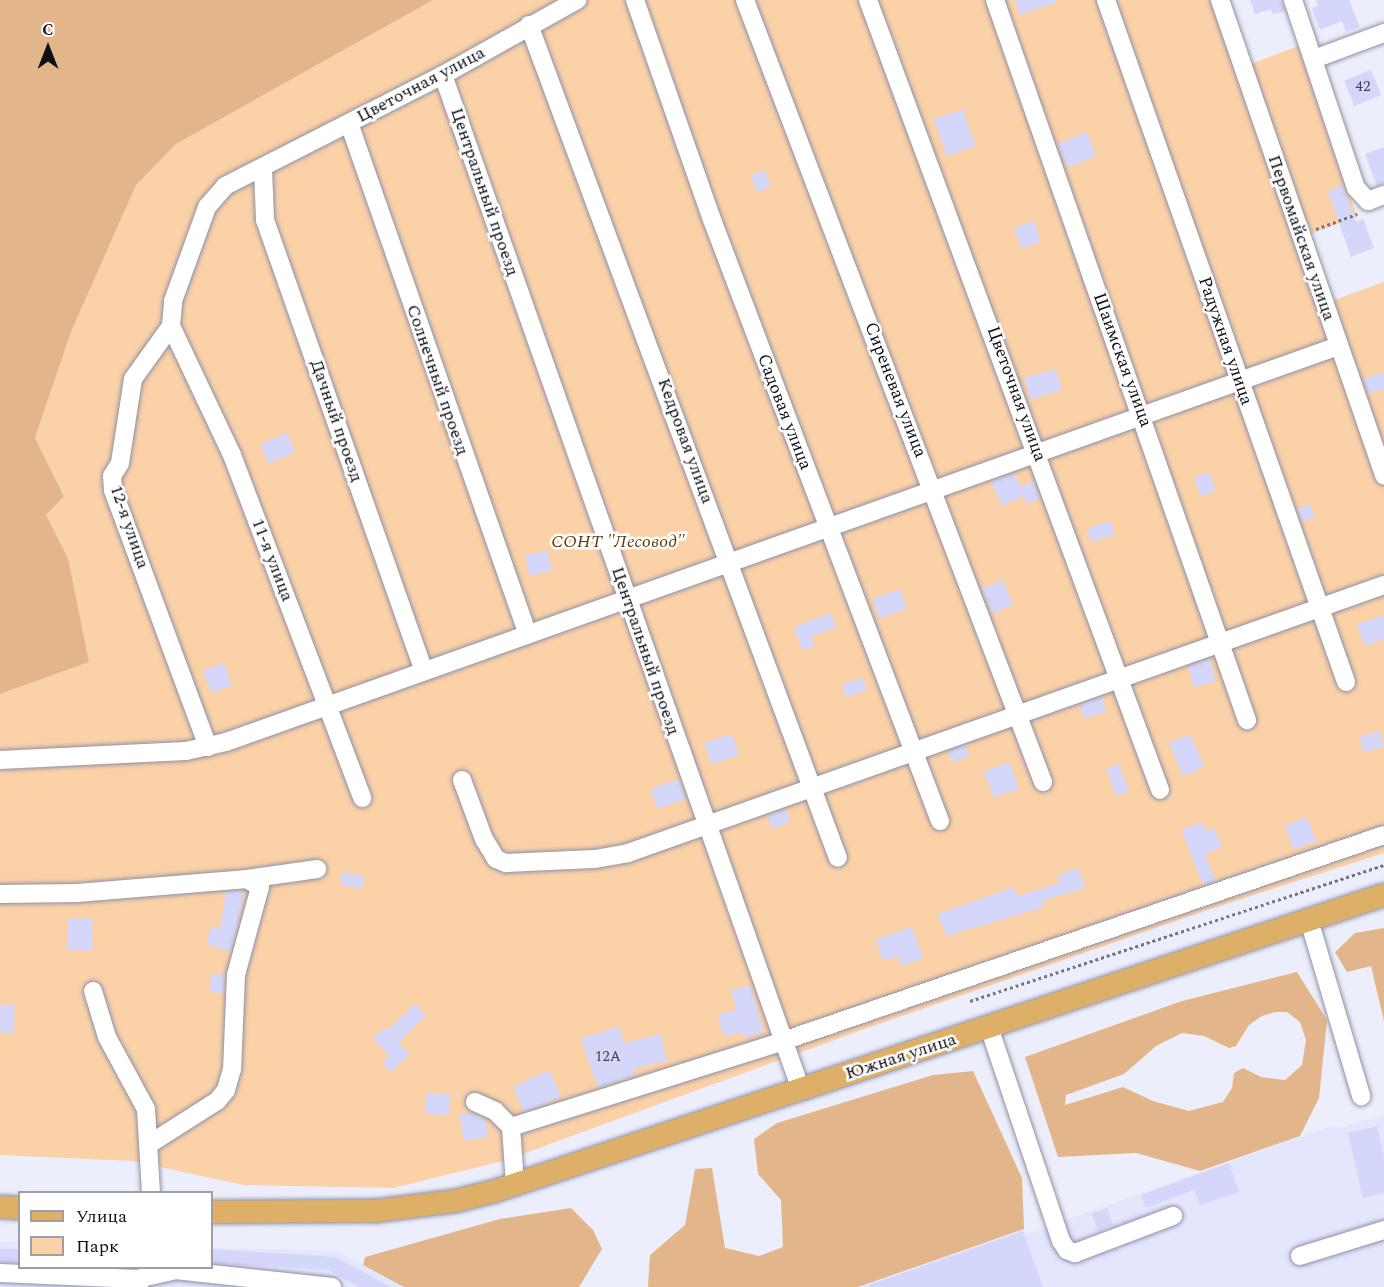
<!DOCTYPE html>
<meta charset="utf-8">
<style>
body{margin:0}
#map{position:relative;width:1384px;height:1287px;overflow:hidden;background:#eceefb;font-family:Spectral,serif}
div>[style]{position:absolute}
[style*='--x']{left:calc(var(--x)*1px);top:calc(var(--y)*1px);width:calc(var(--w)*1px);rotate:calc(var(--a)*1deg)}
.built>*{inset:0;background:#e4e6fe}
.green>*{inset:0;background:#fbd1a8}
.forest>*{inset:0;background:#e2b68a}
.building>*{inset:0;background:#d4d7f9;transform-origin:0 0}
.path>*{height:3px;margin-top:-1.5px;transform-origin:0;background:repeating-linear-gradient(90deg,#74757f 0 3px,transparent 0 6px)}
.roads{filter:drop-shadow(0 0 2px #8f91a5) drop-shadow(0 0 2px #8f91a5)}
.minor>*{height:18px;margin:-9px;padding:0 9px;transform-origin:9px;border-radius:9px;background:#fff}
.major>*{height:22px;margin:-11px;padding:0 11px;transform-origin:11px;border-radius:11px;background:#ddaf67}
span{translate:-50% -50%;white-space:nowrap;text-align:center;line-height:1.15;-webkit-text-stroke:5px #fff;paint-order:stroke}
.number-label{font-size:15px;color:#40404f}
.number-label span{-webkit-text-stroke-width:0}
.street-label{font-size:18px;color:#0e0e16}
.park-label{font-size:18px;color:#633a01;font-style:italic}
.legend{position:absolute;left:18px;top:1191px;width:195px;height:78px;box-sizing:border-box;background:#fff;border:2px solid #9f9fa2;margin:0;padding:8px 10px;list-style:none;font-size:18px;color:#0e0e16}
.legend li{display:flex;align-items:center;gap:12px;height:30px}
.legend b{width:30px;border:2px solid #9f9fa2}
.north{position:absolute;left:18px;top:18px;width:60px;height:60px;-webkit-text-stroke:4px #fff;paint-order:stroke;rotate:0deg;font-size:16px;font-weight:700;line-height:24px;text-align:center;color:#0e0e16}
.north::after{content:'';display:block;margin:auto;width:21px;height:27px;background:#0e0e16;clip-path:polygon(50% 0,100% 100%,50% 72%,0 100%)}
</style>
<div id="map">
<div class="built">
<i style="clip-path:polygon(1384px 1115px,1384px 1287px,858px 1287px,1024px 1229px,1026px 1234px,1331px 1126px,1339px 1128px)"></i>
<i style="clip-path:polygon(0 1242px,19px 1242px,20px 1268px,212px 1268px,212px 1248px,337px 1251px,404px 1287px,0 1287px)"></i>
</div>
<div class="green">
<i style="clip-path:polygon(433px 0,1228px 0,1248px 65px,1301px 45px,1357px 217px,1308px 235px,1331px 301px,1384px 282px,1384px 853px,1210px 909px,859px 1031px,503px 1161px,393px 1188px,243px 1185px,133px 1161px,0 1155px,0 694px,89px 662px,68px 558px,46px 515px,64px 495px,35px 438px,71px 332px,136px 185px,176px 144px)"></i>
</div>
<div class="forest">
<i style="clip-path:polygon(0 0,433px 0,176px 144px,136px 185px,71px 332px,35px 438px,64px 496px,46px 515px,68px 558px,89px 662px,0 694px)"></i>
<i style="clip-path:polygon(1384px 928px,1384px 1021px,1371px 966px,1347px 972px,1335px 952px,1355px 933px)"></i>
<i style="clip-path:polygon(evenodd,1297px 972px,1327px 1020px,1319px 1098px,1300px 1136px,1200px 1171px,1136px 1153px,1058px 1157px,1025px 1057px,1182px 1001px,1297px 972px,1275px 1012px,1287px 1012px,1300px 1022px,1306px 1040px,1302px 1065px,1285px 1080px,1261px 1077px,1243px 1068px,1234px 1073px,1232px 1088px,1223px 1102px,1189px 1111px,1153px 1101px,1123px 1087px,1065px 1105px,1066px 1095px,1124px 1074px,1156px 1046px,1182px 1033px,1204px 1036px,1229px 1048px,1236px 1046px,1249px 1025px,1262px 1016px,1275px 1012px)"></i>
<i style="clip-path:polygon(973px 1071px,1022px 1178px,1024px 1229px,858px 1287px,648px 1287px,650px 1255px,685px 1225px,695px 1169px,712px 1168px,725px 1248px,759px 1256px,783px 1247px,781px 1200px,758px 1174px,754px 1139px,777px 1123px,933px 1075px)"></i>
<i style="clip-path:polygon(571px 1208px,593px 1230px,602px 1249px,579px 1287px,404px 1287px,363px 1265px,365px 1257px,500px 1219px)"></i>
</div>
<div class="building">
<i style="clip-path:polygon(1015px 0,1056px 0,1057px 2px,1020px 15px)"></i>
<i style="clip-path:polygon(1250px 0,1282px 0,1285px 11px,1273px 14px,1271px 9px,1255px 14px)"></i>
<i style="clip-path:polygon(1316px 0,1349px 0,1360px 27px,1346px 32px,1342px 21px,1320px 30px,1312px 8px,1318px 6px)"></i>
<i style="left:1371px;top:70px;width:27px;height:29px;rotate:68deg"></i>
<i style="left:963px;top:109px;width:39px;height:31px;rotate:71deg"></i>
<i style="left:1087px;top:132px;width:26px;height:32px;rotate:69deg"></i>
<i style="clip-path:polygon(1384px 147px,1384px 184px,1377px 186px,1365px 154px)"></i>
<i style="left:765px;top:170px;width:18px;height:15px;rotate:71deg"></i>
<i style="clip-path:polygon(1343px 185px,1356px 222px,1363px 219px,1374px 248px,1351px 257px,1328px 191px)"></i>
<i style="left:1034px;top:221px;width:22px;height:21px;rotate:72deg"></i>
<i style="left:1056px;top:369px;width:22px;height:33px;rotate:74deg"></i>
<i style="clip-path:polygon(1384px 372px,1384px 389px,1368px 394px,1363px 379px)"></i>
<i style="left:287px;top:433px;width:21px;height:29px;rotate:67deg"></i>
<i style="left:1209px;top:472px;width:20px;height:16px;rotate:70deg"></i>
<i style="clip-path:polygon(1014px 473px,1021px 487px,1034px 481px,1040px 498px,1027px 504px,1024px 496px,1002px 506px,991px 481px)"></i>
<i style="left:1310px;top:504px;width:14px;height:14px;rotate:69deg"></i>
<i style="left:1111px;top:521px;width:14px;height:25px;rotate:73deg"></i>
<i style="left:547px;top:550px;width:21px;height:23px;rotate:76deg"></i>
<i style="left:1003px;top:580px;width:27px;height:23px;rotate:68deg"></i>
<i style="left:900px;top:589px;width:21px;height:29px;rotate:71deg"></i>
<i style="clip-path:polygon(831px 613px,836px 627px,811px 637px,814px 646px,802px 650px,794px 627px)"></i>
<i style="clip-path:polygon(1384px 615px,1384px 639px,1365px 646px,1357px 624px)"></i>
<i style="left:1210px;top:659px;width:23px;height:23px;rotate:75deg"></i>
<i style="left:224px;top:663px;width:24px;height:22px;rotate:71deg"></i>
<i style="left:863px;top:678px;width:13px;height:22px;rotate:72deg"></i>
<i style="left:1102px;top:697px;width:16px;height:23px;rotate:76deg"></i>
<i style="left:1380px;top:731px;width:16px;height:21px;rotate:75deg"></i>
<i style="left:732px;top:734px;width:22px;height:29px;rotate:72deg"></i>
<i style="left:1190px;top:734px;width:36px;height:23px;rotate:67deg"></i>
<i style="left:965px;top:745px;width:12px;height:18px;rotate:70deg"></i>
<i style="left:1009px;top:762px;width:28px;height:27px;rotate:69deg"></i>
<i style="left:1119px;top:764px;width:29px;height:14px;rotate:70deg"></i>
<i style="left:679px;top:779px;width:21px;height:30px;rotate:71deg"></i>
<i style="left:785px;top:809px;width:14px;height:19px;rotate:69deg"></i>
<i style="left:1307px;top:817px;width:26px;height:24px;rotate:69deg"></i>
<i style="clip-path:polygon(1202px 822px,1206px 831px,1214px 828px,1222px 847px,1205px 854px,1216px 881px,1203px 885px,1181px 830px)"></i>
<i style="clip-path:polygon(1078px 868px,1085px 888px,1042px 901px,1044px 907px,946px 936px,938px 914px,1013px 887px,1017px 896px,1060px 883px,1057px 875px)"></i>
<i style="left:342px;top:872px;width:23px;height:13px;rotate:10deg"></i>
<i style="clip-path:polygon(235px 891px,245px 893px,231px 952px,206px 944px,212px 926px,220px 929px,226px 892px)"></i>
<i style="left:68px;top:918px;width:25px;height:32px;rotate:2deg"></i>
<i style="clip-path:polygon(912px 927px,923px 958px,901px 966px,898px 956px,883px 961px,876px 939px)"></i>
<i style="left:211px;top:974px;width:14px;height:18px;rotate:4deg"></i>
<i style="clip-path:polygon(750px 985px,764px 1032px,744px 1038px,743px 1032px,723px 1036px,718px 1015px,737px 1010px,731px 990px)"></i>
<i style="clip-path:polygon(415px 1004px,426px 1015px,399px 1042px,410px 1055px,390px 1072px,382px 1062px,389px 1056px,373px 1038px,385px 1027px,388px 1030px)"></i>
<i style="left:0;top:1005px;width:14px;height:28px"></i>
<i style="clip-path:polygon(619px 1026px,624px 1043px,661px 1034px,667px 1061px,633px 1069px,635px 1075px,598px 1088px,581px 1039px)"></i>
<i style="left:549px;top:1070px;width:29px;height:40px;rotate:65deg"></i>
<i style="left:426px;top:1093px;width:24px;height:21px;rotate:2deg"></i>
<i style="clip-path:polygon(471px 1113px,485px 1119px,488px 1137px,464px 1141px,459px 1115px)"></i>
<i style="clip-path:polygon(1377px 1126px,1384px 1156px,1384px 1193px,1363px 1198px,1348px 1133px)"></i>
<i style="clip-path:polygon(1229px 1163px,1239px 1192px,1200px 1205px,1194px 1190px,1146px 1208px,1141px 1195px)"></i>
<i style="left:1107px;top:1208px;width:18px;height:16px;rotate:71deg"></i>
<i style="clip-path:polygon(1023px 1231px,1043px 1287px,869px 1287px,869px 1285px)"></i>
<i style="left:0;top:1249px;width:20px;height:13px"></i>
<i style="clip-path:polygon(212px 1249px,335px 1257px,391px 1287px,359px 1287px,328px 1270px,212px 1263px)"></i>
</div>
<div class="path">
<i style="--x:1316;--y:229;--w:44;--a:-20.1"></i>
<i style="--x:970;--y:1001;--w:436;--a:-18.2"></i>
</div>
<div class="roads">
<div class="minor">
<i style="--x:635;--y:0;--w:230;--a:70.7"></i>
<i style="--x:711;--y:217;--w:646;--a:69.24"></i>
<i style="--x:745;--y:0;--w:837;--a:69.14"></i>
<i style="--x:868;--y:0;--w:842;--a:69.71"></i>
<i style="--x:995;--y:0;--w:763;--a:70.71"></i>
<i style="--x:1106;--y:0;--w:723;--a:70.61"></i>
<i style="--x:1220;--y:0;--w:503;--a:70.95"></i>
<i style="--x:1293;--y:0;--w:198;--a:71.5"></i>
<i style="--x:1356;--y:188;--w:18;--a:47"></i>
<i style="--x:1368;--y:201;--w:17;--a:-21"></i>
<i style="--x:529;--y:25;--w:888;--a:69.65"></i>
<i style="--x:1314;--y:59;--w:75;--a:-20.4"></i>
<i style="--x:443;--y:75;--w:1076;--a:70.57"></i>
<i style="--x:349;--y:123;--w:542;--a:70.73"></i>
<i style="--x:263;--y:168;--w:52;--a:87.8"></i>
<i style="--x:265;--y:220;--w:478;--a:70.6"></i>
<i style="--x:171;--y:326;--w:143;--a:64.7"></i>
<i style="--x:232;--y:455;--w:367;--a:69.2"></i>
<i style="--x:208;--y:747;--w:274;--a:-110.3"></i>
<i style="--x:113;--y:490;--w:14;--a:-94"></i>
<i style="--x:112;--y:476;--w:15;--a:-58"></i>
<i style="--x:120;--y:463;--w:85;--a:-81.2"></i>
<i style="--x:133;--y:379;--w:65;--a:-54.4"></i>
<i style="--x:171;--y:326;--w:25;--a:-85"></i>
<i style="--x:173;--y:301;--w:100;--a:-70.1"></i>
<i style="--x:207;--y:207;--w:28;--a:-49"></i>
<i style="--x:225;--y:186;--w:245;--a:-27"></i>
<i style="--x:443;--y:75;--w:154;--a:-29.2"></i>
<i style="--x:0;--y:760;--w:186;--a:-2.8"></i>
<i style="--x:186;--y:751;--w:41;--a:-12.7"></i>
<i style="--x:226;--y:742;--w:1180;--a:-19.6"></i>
<i style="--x:462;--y:780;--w:63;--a:69.6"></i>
<i style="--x:484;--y:839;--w:23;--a:59"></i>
<i style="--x:496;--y:859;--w:11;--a:22"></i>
<i style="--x:506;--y:863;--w:89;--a:-2.6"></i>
<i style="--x:595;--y:859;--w:34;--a:-10"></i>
<i style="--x:628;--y:853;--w:802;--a:-19.52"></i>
<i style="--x:247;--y:879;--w:71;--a:-8.1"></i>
<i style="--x:0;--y:894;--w:77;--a:-0.7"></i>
<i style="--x:77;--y:893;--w:171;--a:-4.7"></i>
<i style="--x:247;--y:879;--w:15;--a:32"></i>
<i style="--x:260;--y:887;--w:91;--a:105.3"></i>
<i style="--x:236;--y:975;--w:94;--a:92.4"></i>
<i style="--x:232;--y:1069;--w:22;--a:106"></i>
<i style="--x:226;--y:1090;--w:14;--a:129"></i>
<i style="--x:217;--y:1101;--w:78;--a:147.5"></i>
<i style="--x:1309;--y:920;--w:184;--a:73.5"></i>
<i style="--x:93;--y:991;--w:48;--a:73.1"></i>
<i style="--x:107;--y:1037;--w:82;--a:61.6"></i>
<i style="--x:146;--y:1109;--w:83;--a:86.6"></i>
<i style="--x:989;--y:1027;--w:226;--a:71.4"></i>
<i style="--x:1061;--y:1241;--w:11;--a:56"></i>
<i style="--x:1067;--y:1250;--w:9;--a:21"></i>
<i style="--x:1075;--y:1253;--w:105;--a:-20.7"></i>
<i style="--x:475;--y:1102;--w:22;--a:24"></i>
<i style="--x:495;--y:1111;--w:23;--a:45"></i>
<i style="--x:511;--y:1127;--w:285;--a:-17.5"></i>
<i style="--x:783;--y:1041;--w:635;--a:-18.92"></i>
<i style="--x:511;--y:1127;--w:57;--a:86"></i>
<i style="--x:1300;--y:1256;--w:88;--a:-17.2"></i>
<i style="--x:0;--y:1273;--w:137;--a:2.5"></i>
<i style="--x:139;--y:1287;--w:8;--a:-104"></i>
<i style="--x:137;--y:1279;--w:39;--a:-13"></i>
<i style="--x:175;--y:1270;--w:158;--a:6.2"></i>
</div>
<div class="major">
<i style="--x:0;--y:1207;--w:20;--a:3"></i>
<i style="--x:212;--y:1212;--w:163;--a:-0.4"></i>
<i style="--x:375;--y:1211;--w:81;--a:-7.1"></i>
<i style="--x:455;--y:1201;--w:41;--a:-14"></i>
<i style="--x:495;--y:1191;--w:937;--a:-18.42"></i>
</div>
</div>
<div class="number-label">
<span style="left:1363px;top:87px">42</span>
<span style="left:608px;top:1057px">12А</span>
</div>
<div class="street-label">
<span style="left:421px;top:85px;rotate:-28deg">Цветочная улица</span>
<span style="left:484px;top:192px;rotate:71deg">Центральный проезд</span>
<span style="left:1301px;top:238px;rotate:71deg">Первомайская улица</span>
<span style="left:1225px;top:341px;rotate:71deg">Радужная улица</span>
<span style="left:1122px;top:360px;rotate:70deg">Шаимская улица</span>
<span style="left:437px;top:380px;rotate:71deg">Солнечный проезд</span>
<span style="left:895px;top:390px;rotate:69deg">Сиреневая улица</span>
<span style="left:1016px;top:394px;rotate:70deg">Цветочная улица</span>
<span style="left:784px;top:412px;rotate:69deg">Садовая улица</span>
<span style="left:336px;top:421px;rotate:71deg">Дачный проезд</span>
<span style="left:685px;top:441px;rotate:70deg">Кедровая улица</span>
<span style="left:129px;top:527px;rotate:71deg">12-я улица</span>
<span style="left:272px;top:560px;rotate:69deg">11-я улица</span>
<span style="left:645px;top:651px;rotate:71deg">Центральный проезд</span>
<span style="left:901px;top:1057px;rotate:-18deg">Южная улица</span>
</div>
<div class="park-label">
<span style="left:618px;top:542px">СОНТ "Лесовод"</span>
</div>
<ul class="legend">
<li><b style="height:8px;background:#ddaf67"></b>Улица</li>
<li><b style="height:16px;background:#fbd1a8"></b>Парк</li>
</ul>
<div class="north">С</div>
</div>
